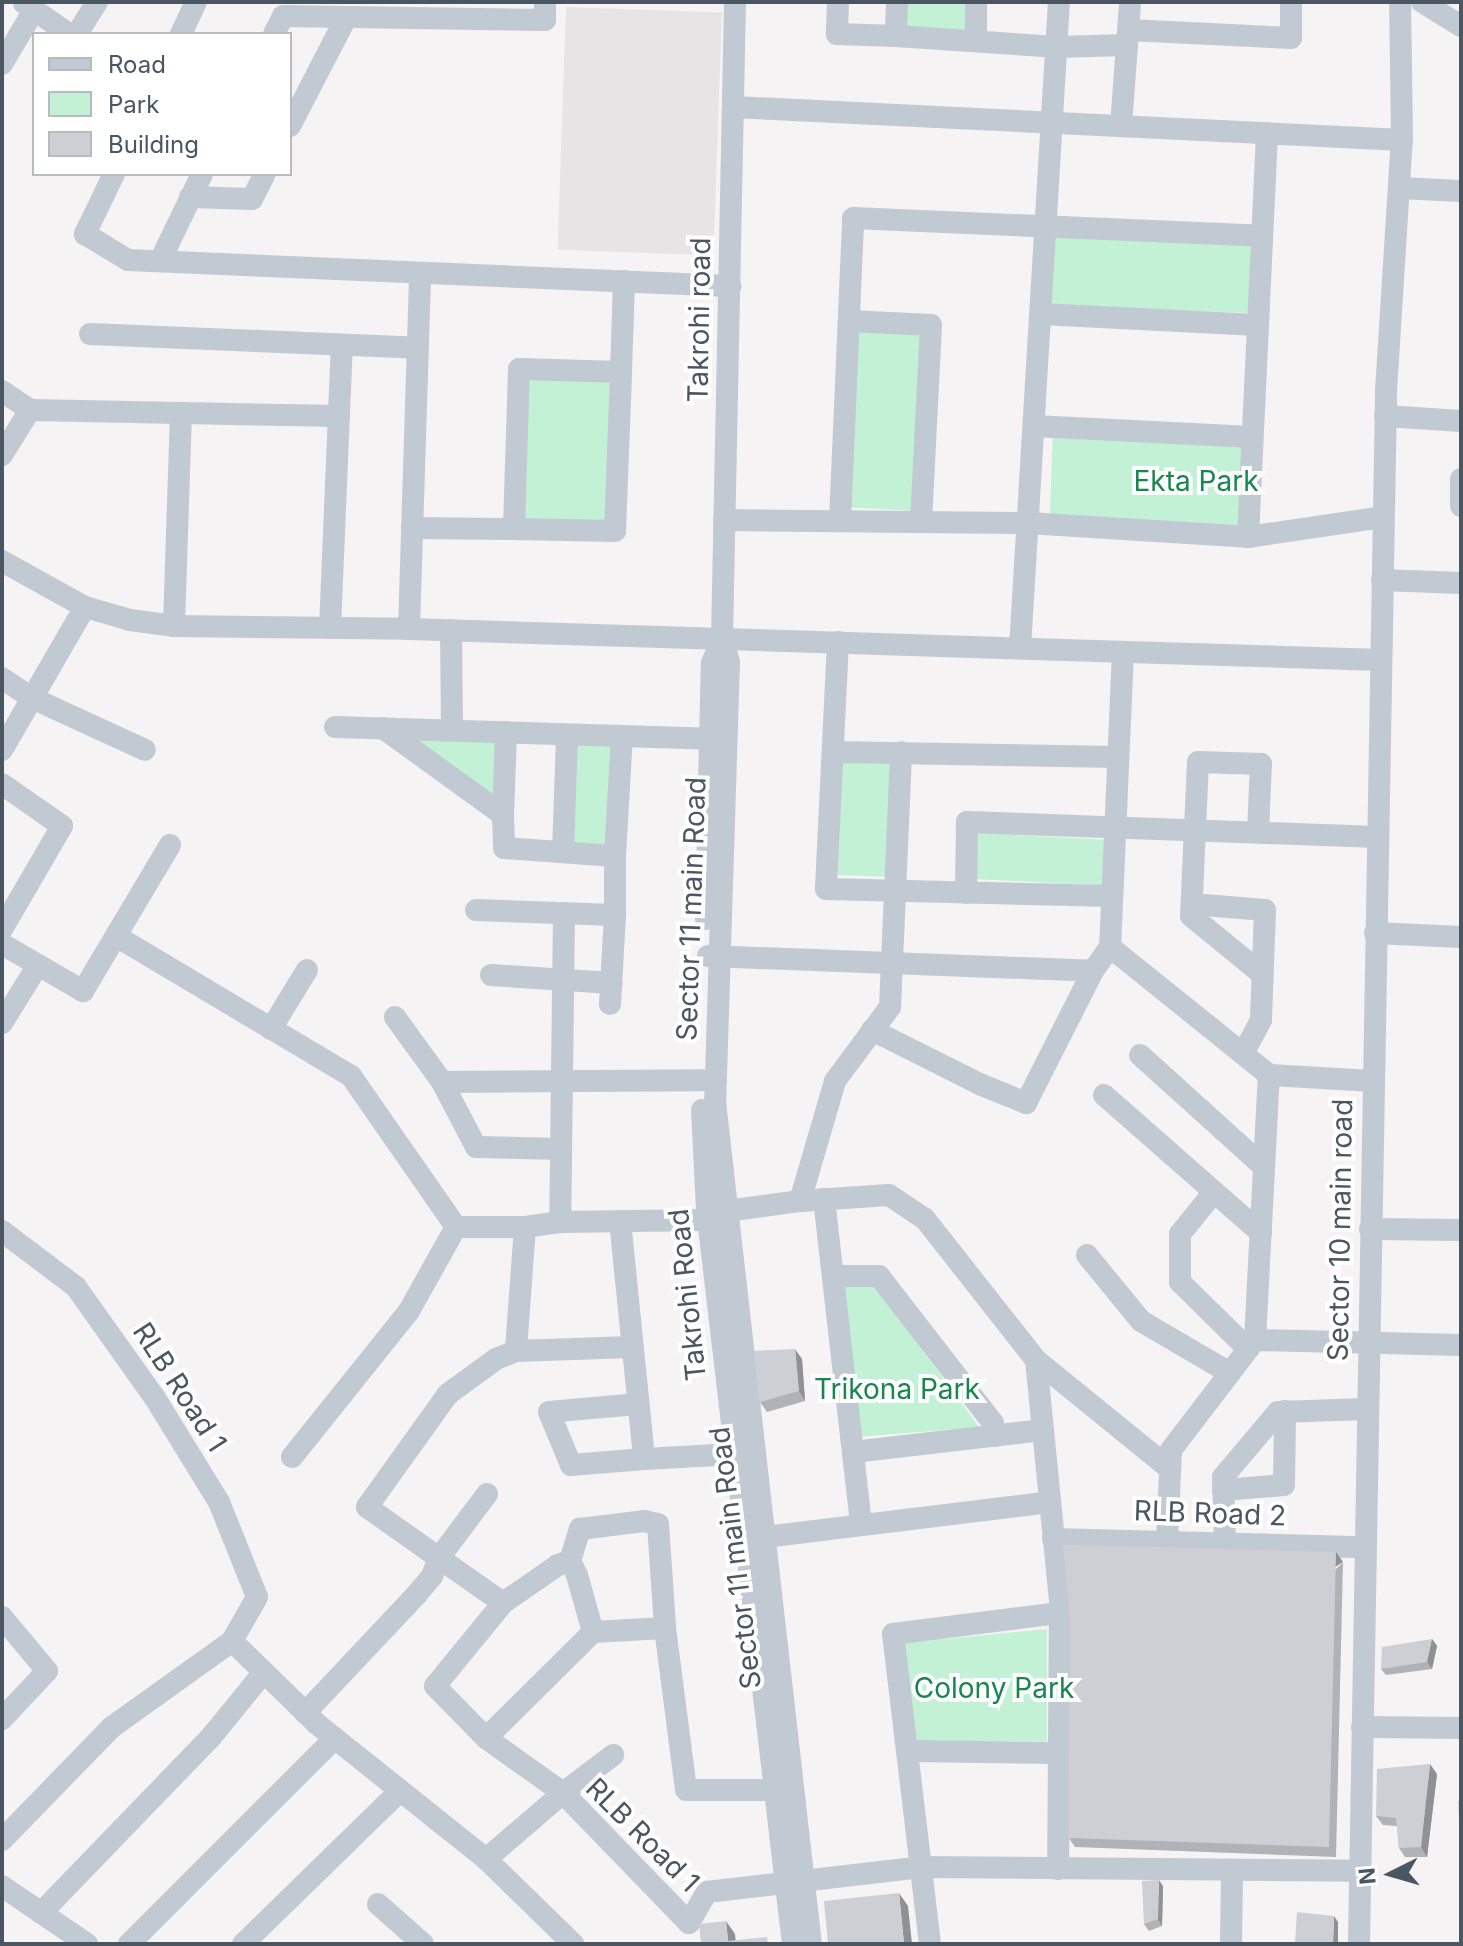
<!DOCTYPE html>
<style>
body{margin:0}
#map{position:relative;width:1463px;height:1946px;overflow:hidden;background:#f5f3f3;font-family:Inter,sans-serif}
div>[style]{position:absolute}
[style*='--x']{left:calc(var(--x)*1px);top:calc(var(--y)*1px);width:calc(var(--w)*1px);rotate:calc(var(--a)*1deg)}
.education>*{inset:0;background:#e6e4e5;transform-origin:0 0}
.green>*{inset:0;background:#c3f1d5;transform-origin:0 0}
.minor>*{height:22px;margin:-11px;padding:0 11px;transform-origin:11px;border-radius:11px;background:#c1cad2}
.wall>*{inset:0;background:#b0b2b7}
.shaded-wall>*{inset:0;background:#909195;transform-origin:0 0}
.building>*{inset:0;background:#cdcfd5}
span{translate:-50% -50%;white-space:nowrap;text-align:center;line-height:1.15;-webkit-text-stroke:8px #fff;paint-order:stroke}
.street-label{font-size:28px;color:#4a5661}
.park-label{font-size:28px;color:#17864f}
.frame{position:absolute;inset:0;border:4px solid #4a5661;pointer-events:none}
.legend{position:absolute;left:32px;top:32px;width:260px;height:144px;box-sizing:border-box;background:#fff;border:2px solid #b7bbc0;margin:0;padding:10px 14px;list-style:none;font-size:24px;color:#4a5661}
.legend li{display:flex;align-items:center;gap:16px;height:40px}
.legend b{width:40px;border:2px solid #b7bbc0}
.north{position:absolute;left:1351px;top:1834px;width:80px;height:80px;-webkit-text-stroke:6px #fff;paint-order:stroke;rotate:265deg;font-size:22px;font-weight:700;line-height:32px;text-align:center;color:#4a5661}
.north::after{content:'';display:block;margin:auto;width:28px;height:36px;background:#4a5661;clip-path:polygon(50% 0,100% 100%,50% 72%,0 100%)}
</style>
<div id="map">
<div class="education">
<i style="left:566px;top:7px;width:156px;height:243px;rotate:2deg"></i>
</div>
<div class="green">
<i style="clip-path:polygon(904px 2px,971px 2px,970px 36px,904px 31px)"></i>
<i style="left:1053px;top:235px;width:198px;height:71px;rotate:2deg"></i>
<i style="left:922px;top:331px;width:180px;height:63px;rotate:93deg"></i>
<i style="left:525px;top:376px;width:87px;height:147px;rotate:2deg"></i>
<i style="left:1053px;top:427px;width:195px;height:92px;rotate:2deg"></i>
<i style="clip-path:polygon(400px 737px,501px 739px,499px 809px)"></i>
<i style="left:574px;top:743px;width:43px;height:106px;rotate:4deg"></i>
<i style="left:842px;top:761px;width:50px;height:114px;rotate:2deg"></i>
<i style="left:978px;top:833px;width:130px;height:46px;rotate:3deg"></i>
<i style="clip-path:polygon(841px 1286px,876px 1286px,979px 1427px,858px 1437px)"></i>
<i style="clip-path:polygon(1047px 1629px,1047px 1741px,913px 1741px,903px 1643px)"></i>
</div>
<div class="minor">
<i style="--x:735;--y:2;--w:637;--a:91.17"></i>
<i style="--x:722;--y:639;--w:24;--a:73"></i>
<i style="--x:729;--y:662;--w:440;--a:91.8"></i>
<i style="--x:715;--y:1102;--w:847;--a:83.5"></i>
<i style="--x:838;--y:2;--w:32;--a:92"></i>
<i style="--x:837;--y:34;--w:59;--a:1.9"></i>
<i style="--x:897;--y:2;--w:34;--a:92"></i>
<i style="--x:896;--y:36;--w:160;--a:3.9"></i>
<i style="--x:1056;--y:47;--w:71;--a:-1.6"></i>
<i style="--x:1422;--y:2;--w:46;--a:31.6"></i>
<i style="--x:24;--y:3;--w:55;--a:34.6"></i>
<i style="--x:1128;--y:30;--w:163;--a:2.8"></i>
<i style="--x:1291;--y:38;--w:36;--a:-90"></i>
<i style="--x:77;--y:34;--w:38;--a:-58"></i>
<i style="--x:181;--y:34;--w:35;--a:-65"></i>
<i style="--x:274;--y:34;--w:20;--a:-63"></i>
<i style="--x:283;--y:16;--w:262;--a:0.9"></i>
<i style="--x:545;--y:20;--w:18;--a:-90"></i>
<i style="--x:976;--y:41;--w:39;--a:-90"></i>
<i style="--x:2;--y:64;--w:63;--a:-59.3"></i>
<i style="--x:734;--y:107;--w:669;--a:2.83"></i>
<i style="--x:290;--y:126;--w:122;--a:-62.6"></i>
<i style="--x:1121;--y:126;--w:124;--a:-85.8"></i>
<i style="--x:114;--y:174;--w:67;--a:115.8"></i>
<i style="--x:85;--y:234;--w:50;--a:31.2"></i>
<i style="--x:128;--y:260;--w:603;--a:2.47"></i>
<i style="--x:1399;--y:188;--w:62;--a:2.8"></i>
<i style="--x:190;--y:197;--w:62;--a:1.8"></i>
<i style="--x:252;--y:199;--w:28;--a:-63"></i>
<i style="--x:160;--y:261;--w:97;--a:-64.2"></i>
<i style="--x:1041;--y:314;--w:217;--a:2.9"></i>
<i style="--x:849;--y:321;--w:82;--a:2.8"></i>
<i style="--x:931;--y:325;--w:197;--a:92.9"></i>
<i style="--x:90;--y:334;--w:328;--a:2.4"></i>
<i style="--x:621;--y:372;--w:91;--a:-88.1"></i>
<i style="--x:2;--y:391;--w:34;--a:34"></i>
<i style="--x:30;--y:410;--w:53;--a:121.9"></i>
<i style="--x:30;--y:410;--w:151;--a:1.1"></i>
<i style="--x:181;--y:413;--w:213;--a:91.9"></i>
<i style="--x:181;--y:413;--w:158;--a:1.1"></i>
<i style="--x:1385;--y:416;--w:76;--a:3.8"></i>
<i style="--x:1034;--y:426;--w:218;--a:2.9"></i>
<i style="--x:1461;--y:479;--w:27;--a:90"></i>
<i style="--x:724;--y:520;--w:304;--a:0.6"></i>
<i style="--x:1028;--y:523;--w:220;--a:3.6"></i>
<i style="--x:1248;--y:537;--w:404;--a:-87.3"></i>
<i style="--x:840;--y:521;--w:303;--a:-87.5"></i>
<i style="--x:853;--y:218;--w:409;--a:2.5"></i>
<i style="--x:412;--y:528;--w:102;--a:0.6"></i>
<i style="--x:514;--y:529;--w:101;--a:1.1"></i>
<i style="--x:615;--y:531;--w:159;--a:-87.8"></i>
<i style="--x:621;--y:372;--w:102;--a:-178.3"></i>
<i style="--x:519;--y:369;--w:160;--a:91.8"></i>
<i style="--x:1248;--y:537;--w:136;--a:-8.4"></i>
<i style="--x:2;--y:561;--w:95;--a:29"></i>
<i style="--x:1382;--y:580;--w:79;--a:2.2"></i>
<i style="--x:330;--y:628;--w:283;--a:-87.6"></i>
<i style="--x:409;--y:629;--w:356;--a:-88.2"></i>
<i style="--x:451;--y:630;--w:100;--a:89.4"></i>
<i style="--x:838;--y:642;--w:247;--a:92.8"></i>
<i style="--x:826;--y:889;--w:286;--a:1.4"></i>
<i style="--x:1020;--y:648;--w:647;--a:-86.55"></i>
<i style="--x:1123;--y:652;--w:295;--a:92.5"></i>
<i style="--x:1110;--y:947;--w:204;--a:38.8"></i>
<i style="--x:1269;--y:1075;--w:104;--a:3.3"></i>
<i style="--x:2;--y:678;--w:36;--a:34"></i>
<i style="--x:32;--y:698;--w:124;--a:24.7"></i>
<i style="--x:335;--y:727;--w:375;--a:1.8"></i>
<i style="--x:383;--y:728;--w:148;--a:35.9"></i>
<i style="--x:503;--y:815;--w:83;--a:-87.9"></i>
<i style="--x:2;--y:750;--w:165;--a:-59.9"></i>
<i style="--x:85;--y:607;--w:47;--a:16.1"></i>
<i style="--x:130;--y:620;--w:44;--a:7.8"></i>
<i style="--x:174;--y:626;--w:235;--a:0.7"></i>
<i style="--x:409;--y:629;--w:972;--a:1.83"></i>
<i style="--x:833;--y:752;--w:285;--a:1"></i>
<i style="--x:2;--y:784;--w:73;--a:35"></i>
<i style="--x:62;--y:826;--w:119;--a:120.2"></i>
<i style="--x:503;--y:815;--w:33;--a:88"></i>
<i style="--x:504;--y:848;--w:111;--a:4.1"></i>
<i style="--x:615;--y:856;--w:120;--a:-86.7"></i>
<i style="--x:1258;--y:832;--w:68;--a:-87.5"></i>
<i style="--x:1261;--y:764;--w:63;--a:-178.2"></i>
<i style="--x:1198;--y:762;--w:154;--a:92.6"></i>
<i style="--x:1191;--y:916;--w:92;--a:39.2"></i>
<i style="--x:563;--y:852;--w:117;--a:-88"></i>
<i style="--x:966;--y:893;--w:71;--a:-89.2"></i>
<i style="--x:967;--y:822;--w:410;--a:2.1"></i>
<i style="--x:1192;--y:904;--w:73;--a:4.7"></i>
<i style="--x:1265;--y:910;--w:110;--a:92.1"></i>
<i style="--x:1261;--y:1020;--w:38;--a:118"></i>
<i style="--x:476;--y:910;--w:139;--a:2.1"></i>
<i style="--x:615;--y:915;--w:59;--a:-90"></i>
<i style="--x:564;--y:913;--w:309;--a:90.7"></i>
<i style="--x:560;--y:1222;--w:148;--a:-0.8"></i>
<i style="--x:708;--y:1220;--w:20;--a:-27"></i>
<i style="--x:726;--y:1211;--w:75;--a:-7.7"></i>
<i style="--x:800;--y:1201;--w:89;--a:-3.9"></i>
<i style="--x:889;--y:1195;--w:43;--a:33.7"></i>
<i style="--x:925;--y:1219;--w:179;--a:51.8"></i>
<i style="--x:1036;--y:1360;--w:173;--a:39.1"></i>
<i style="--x:706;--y:919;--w:256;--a:-88.7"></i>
<i style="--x:712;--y:663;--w:26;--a:-67"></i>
<i style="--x:1375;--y:933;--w:86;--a:2.7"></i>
<i style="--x:116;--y:936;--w:274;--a:30.8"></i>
<i style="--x:351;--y:1076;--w:184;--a:55.2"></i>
<i style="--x:456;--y:1227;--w:69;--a:0"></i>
<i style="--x:2;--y:944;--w:94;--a:30.1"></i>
<i style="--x:83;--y:991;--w:170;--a:-59.2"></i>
<i style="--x:708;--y:956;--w:385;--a:2.2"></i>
<i style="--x:1093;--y:971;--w:29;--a:-55"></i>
<i style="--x:491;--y:975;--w:121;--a:3.8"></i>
<i style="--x:610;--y:1004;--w:89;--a:-86.8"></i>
<i style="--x:395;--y:1017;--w:80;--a:54.1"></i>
<i style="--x:442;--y:1082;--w:73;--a:62.4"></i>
<i style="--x:476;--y:1147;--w:85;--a:1.3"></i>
<i style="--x:2;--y:1023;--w:68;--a:-58.2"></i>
<i style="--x:271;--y:1029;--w:69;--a:-58.6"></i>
<i style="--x:872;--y:1030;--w:123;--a:26.6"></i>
<i style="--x:982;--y:1085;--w:48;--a:22.2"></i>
<i style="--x:1026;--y:1103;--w:148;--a:-63.1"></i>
<i style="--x:1140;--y:1055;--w:167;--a:42.1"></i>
<i style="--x:442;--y:1082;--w:260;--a:-0.4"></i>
<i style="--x:1104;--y:1095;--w:209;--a:41.3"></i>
<i style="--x:702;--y:1110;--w:100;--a:87.1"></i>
<i style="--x:707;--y:1210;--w:739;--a:83.32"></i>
<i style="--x:1214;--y:1192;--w:54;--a:129"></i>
<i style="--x:1180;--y:1234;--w:48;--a:90"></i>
<i style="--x:1180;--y:1282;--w:95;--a:44.6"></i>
<i style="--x:824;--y:1199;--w:328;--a:83.5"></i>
<i style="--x:800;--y:1201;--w:125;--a:-73.7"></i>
<i style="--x:835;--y:1081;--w:92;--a:-53.4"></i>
<i style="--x:890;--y:1007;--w:255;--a:-87.5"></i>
<i style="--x:620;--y:1221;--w:239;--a:84.2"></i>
<i style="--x:644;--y:1459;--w:91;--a:-3.1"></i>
<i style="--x:560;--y:1222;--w:35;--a:172"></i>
<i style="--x:525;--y:1227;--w:124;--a:94.2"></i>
<i style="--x:516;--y:1351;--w:116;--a:-2"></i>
<i style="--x:1370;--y:1229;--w:91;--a:0.6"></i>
<i style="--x:2;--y:1231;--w:93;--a:37.1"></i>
<i style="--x:76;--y:1287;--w:136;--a:54.6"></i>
<i style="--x:155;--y:1398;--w:122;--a:58.4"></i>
<i style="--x:219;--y:1502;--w:102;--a:68.2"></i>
<i style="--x:257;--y:1597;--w:51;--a:119.6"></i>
<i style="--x:232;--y:1641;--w:119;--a:44.3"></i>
<i style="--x:317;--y:1724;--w:216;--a:38.6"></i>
<i style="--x:486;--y:1859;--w:101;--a:-40.6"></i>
<i style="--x:563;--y:1793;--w:181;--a:45.9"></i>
<i style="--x:689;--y:1923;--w:36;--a:-60"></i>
<i style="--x:707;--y:1892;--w:216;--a:-6.6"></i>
<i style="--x:922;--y:1867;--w:438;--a:0.5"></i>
<i style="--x:1087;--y:1255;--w:85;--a:50.7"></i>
<i style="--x:1141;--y:1321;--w:103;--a:30.3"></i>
<i style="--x:833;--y:1276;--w:46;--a:0"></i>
<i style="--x:879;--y:1276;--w:186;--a:52.2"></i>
<i style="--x:993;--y:1423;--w:13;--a:86"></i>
<i style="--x:1255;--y:1340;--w:206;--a:1.4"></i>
<i style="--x:1036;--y:1360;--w:243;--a:84.3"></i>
<i style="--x:1060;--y:1602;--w:267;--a:90.4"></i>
<i style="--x:638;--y:1404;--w:89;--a:174.9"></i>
<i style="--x:549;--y:1412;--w:57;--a:67.5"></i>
<i style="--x:571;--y:1465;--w:73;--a:-4.7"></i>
<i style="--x:853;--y:1452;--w:191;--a:-6.6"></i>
<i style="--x:292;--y:1457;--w:187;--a:-51.3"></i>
<i style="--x:409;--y:1311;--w:96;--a:-60.8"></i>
<i style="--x:1223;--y:1490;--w:61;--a:-4.7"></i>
<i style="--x:1284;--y:1485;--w:74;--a:-89.2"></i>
<i style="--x:487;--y:1494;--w:80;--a:126.9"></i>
<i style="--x:439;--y:1558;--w:88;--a:-144.7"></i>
<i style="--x:367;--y:1507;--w:139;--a:-54.4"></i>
<i style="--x:448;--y:1394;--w:59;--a:-36.1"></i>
<i style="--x:496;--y:1359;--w:22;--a:-22"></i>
<i style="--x:749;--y:1539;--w:303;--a:-7"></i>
<i style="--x:1053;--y:1539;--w:311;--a:1.5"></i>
<i style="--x:1167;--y:1542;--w:92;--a:-87.5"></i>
<i style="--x:1171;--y:1450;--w:138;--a:-52.6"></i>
<i style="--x:1255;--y:1340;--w:265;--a:-87"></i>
<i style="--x:1225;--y:1544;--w:67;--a:-91.7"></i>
<i style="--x:1223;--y:1477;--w:85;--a:-49.8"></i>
<i style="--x:1278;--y:1412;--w:89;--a:-1.9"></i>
<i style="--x:570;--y:1561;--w:13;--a:162"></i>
<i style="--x:558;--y:1565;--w:67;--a:145.4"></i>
<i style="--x:503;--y:1603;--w:107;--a:129.3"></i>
<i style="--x:435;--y:1686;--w:73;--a:45.6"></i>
<i style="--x:486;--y:1738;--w:95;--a:35.5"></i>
<i style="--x:563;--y:1793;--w:63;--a:-37.2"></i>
<i style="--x:2;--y:1617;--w:70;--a:50.2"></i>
<i style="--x:47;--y:1671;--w:66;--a:133.2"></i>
<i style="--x:593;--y:1632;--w:59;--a:-105.7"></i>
<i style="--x:577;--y:1575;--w:16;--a:-117"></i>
<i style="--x:570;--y:1561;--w:34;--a:-73"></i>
<i style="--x:580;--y:1529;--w:64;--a:-7.1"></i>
<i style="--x:644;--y:1521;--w:14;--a:12"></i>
<i style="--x:658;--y:1524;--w:104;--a:86.1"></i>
<i style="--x:665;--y:1628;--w:163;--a:82.6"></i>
<i style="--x:686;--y:1790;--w:89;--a:0"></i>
<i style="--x:305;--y:1713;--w:163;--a:-46.7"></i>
<i style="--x:417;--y:1594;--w:23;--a:-50"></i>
<i style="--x:432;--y:1576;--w:19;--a:-69"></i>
<i style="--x:439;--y:1558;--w:78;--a:35.1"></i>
<i style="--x:1362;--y:1727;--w:99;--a:0.6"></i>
<i style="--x:486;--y:1738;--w:151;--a:-44.7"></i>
<i style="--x:593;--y:1632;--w:72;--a:-3.2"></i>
<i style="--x:907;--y:1751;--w:152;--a:0.8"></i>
<i style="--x:2;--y:1840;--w:158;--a:-45.8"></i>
<i style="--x:112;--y:1727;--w:148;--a:-35.6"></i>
<i style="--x:486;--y:1859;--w:122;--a:44.3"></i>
<i style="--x:2;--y:1886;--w:103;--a:34.3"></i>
<i style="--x:378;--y:1904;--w:60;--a:41.6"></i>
<i style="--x:41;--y:1913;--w:245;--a:-46"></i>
<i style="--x:211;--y:1737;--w:84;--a:-50.8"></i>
<i style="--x:129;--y:1944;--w:291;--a:-45"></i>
<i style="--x:243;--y:1944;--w:219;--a:-44.3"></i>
<i style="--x:930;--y:1944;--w:312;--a:-96.8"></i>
<i style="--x:893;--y:1634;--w:168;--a:-7.2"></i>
<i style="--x:1231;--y:1944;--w:74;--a:-89.2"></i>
<i style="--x:1359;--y:1944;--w:1553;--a:-89"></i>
<i style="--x:1386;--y:391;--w:252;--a:-86.4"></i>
<i style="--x:1402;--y:140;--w:138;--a:-90.8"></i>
</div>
<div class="wall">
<i style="clip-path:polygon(802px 1359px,805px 1401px,767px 1412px,760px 1402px)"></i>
<i style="clip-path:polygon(1343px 1562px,1336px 1857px,1075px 1847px,1069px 1838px)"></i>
<i style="clip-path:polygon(1432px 1639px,1437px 1646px,1432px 1669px,1386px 1675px,1381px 1669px)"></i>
<i style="clip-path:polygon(1437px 1774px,1427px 1857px,1405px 1857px,1399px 1848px,1397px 1826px,1383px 1825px,1376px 1816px)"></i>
<i style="clip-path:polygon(1163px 1886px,1162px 1926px,1149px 1931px,1144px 1924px)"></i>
</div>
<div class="shaded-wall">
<i style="clip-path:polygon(795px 1349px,802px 1359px,805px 1401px,799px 1391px)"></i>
<i style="left:1336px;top:1552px;width:12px;height:295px;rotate:55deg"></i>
<i style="clip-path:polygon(1432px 1639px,1437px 1646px,1432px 1669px,1427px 1662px)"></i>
<i style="clip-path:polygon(1430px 1764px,1437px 1774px,1427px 1857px,1421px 1847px)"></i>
<i style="clip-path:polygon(1159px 1880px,1163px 1886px,1162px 1926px,1158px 1919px)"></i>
<i style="clip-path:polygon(899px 1893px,908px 1906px,912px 1944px,904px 1944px)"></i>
<i style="clip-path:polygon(1334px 1916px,1338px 1922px,1338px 1944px,1333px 1944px)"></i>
<i style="clip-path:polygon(726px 1921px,735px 1934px,736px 1944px,728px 1941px)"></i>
</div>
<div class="building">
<i style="clip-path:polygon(795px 1349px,799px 1391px,760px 1402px,754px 1351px)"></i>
<i style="clip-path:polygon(1063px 1545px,1336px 1552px,1329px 1847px,1069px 1838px,1070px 1619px)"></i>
<i style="clip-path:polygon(1432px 1639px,1427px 1662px,1381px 1669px,1382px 1647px)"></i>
<i style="clip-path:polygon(1430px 1764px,1421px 1847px,1399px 1848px,1396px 1818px,1376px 1816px,1377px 1769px)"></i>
<i style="clip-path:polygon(1458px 1801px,1461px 1801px,1461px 1819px,1459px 1818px)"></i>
<i style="clip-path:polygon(1159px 1880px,1158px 1919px,1144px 1924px,1142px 1881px)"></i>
<i style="clip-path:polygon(899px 1893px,904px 1944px,828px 1944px,824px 1901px)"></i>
<i style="clip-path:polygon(1297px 1912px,1334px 1916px,1333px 1944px,1295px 1944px)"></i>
<i style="clip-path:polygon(726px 1921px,728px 1941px,767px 1937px,768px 1944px,701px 1944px,699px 1924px)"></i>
</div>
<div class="street-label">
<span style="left:699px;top:320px;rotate:-89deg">Takrohi road</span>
<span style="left:691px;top:909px;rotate:-88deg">Sector 11 main Road</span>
<span style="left:1340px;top:1230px;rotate:-89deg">Sector 10 main road</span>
<span style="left:687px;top:1295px;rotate:-96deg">Takrohi Road</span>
<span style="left:180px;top:1387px;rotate:57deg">RLB Road 1</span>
<span style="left:1210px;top:1513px;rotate:2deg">RLB Road 2</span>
<span style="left:735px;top:1558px;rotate:-97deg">Sector 11 main Road</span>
<span style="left:643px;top:1835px;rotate:45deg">RLB Road 1</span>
</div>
<div class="park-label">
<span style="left:1196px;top:481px">Ekta Park</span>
<span style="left:897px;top:1389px">Trikona Park</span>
<span style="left:994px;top:1688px">Colony Park</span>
</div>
<div class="frame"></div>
<ul class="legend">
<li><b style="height:10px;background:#c1cad2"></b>Road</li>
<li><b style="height:22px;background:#c3f1d5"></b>Park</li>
<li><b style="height:22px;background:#cdcfd5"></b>Building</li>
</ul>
<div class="north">N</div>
</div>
